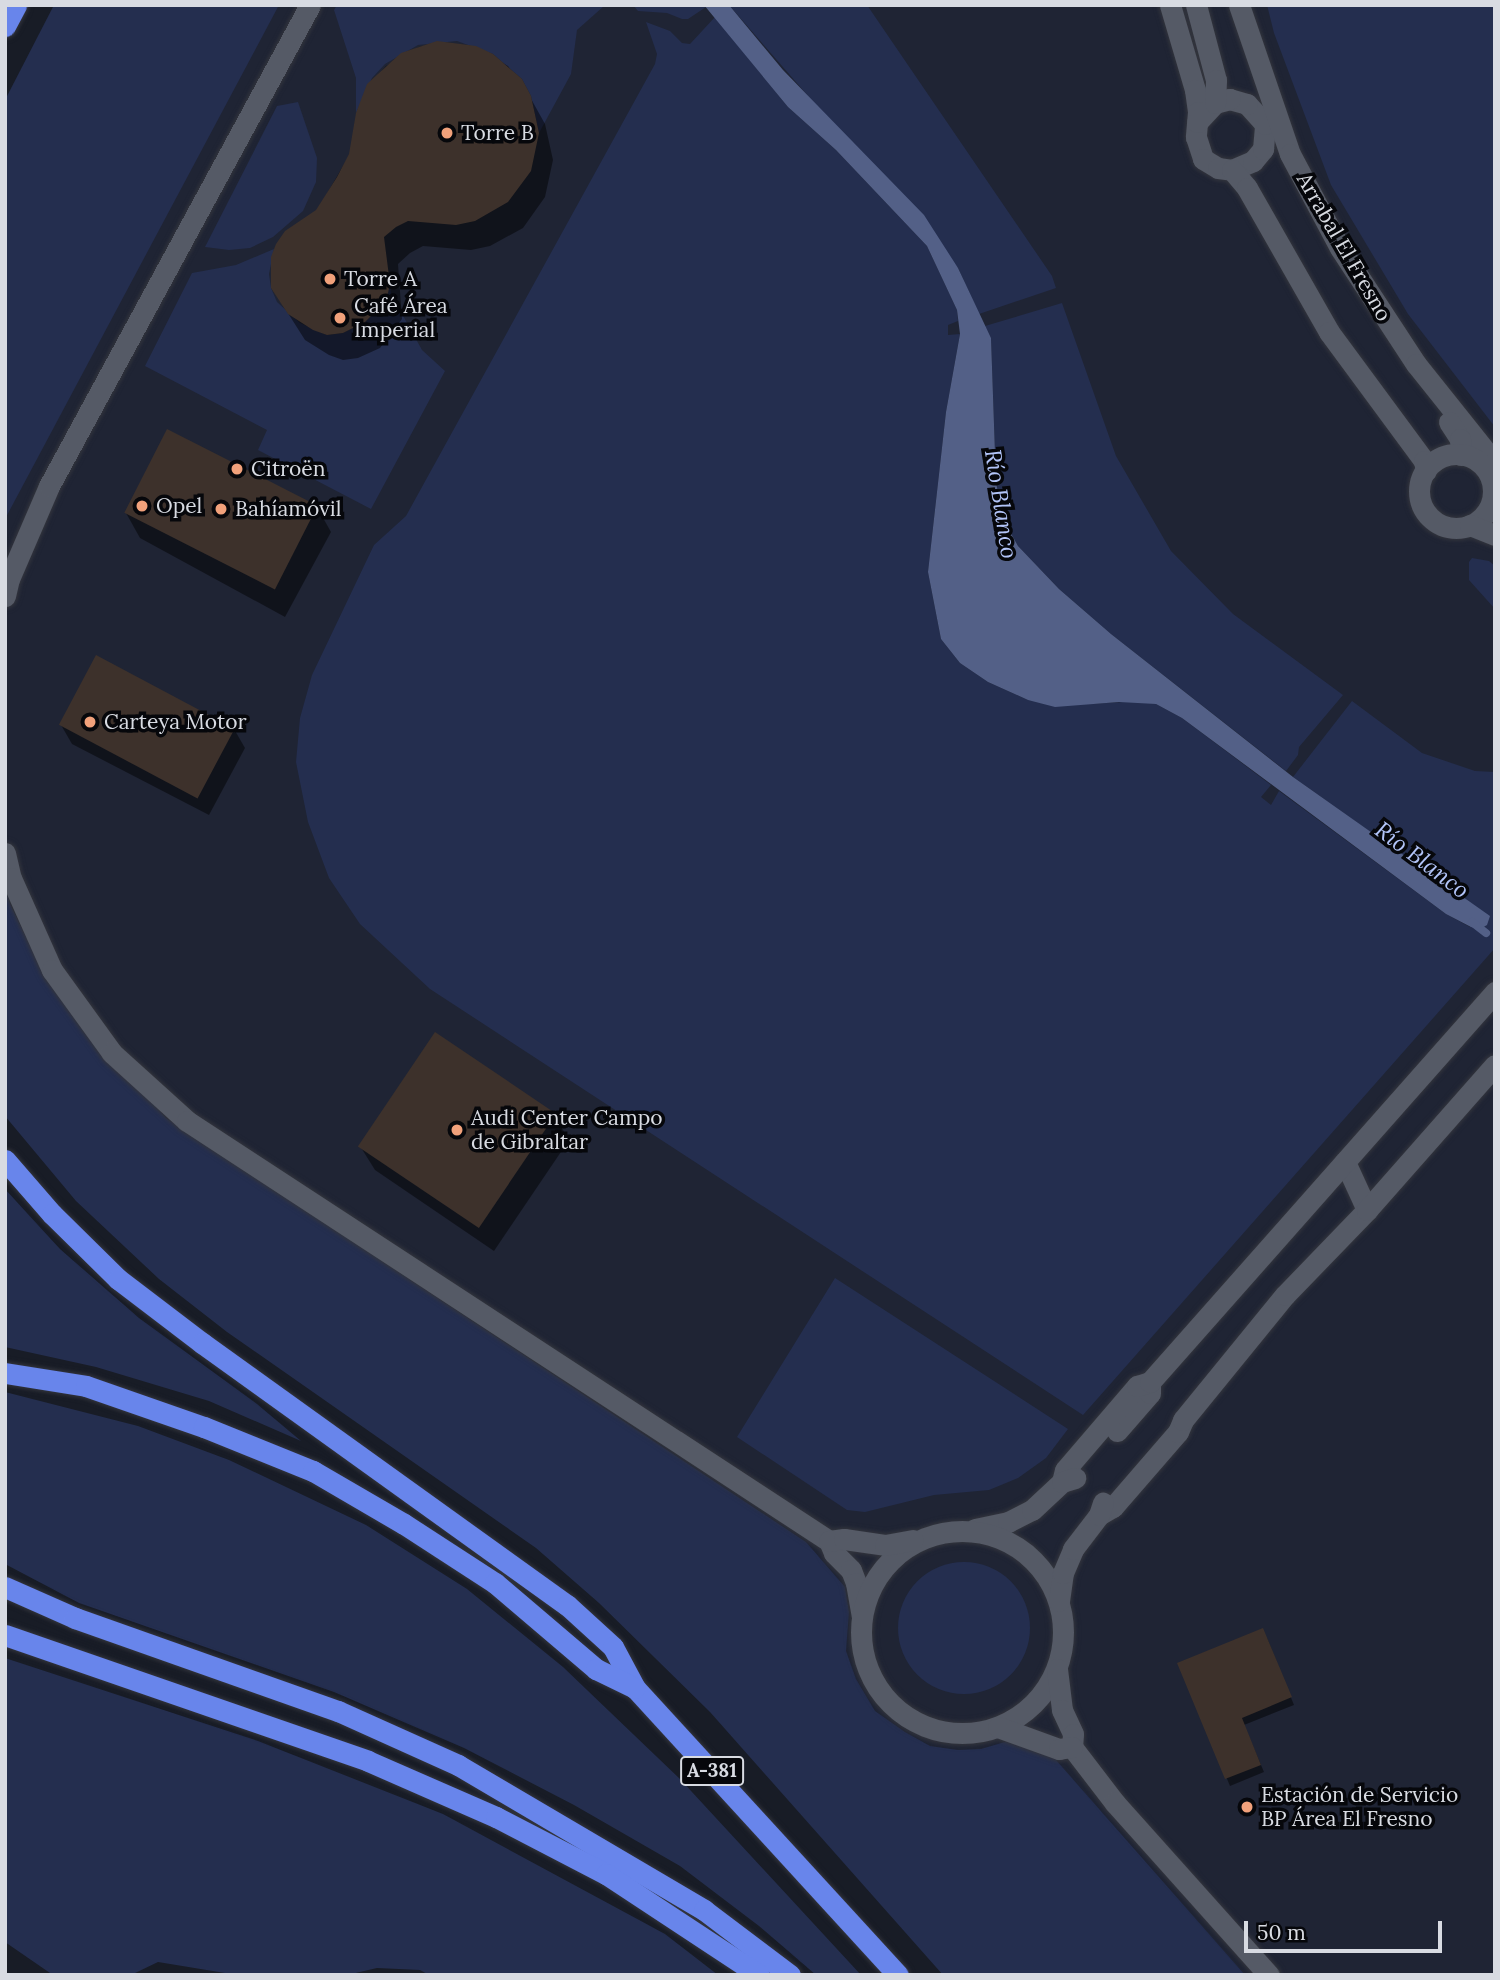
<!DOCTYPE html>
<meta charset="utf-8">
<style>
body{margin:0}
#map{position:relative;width:1500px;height:1980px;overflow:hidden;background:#181c26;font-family:Lora,serif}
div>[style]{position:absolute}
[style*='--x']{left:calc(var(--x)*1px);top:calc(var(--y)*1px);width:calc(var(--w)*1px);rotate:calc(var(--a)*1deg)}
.built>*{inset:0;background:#1f2434}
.green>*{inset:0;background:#242e4f}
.round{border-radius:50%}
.water>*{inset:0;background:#536087}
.shadow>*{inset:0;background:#0007}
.stream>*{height:8px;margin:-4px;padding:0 4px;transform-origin:4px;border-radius:4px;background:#536087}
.building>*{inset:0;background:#3d312b;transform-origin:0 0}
.roads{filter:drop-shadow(0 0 2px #33353d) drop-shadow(0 0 2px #33353d)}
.minor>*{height:21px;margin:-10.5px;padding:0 10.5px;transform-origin:10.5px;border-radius:10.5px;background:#555a66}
.minor>.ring{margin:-10.5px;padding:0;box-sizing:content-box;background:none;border:21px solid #555a66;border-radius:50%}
.highway>*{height:21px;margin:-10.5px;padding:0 10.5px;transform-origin:10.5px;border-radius:10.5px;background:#6885eb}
.dots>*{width:19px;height:19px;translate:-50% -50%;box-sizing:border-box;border:4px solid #06070b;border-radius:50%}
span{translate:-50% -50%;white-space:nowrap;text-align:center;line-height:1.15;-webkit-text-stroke:7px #06070b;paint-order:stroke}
.shield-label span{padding:2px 5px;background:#06070b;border:2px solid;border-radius:5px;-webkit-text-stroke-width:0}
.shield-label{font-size:19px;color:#d8dbe2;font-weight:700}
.poi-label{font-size:21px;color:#d8dbe2}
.left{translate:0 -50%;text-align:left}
.street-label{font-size:21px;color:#d8dbe2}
.water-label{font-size:23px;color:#b2c4f8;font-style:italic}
.frame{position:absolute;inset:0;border:7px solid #d8dbe2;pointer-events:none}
.scale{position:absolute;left:1244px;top:1921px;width:198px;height:32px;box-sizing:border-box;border:4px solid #d8dbe2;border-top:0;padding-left:9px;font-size:21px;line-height:24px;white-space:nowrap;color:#d8dbe2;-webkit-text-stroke:5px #06070b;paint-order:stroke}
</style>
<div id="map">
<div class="built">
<i style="clip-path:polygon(89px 5px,1315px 5px,1495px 337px,1495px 1975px,1056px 1975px,5px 1014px,5px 154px)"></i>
</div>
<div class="green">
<i style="clip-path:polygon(54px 5px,279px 5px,5px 519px,5px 100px)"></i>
<i style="clip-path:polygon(337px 5px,603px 5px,604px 6px,577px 30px,571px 74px,539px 133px,531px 96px,522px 79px,493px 54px,457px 41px,418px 45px,385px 64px,372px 78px,356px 113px,356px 78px,334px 10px)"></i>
<i style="clip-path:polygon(633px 5px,704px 5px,706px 7px,688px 19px,682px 19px,667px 13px,638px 11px)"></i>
<i style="clip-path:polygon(729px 5px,867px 5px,1052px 276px,1056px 288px,979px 314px,958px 268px)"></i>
<i style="clip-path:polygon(1267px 5px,1495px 5px,1495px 427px,1408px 314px,1331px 185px,1274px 33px)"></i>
<i style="clip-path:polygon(715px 17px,788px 107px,836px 150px,927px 246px,957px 310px,958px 321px,948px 325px,948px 335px,960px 334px,946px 412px,928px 572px,941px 639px,960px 663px,988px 682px,1028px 700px,1089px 704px,1140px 701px,1156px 704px,1182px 718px,1271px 785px,1261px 797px,1271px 805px,1279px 791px,1446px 914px,1470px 927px,1489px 916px,1293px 777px,1352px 701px,1422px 753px,1475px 771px,1495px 772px,1495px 948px,1083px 1415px,430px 989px,360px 924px,329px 878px,308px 822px,296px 762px,300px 718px,312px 675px,374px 545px,406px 516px,655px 64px,657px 54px,646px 22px,670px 31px,682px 43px,690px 44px)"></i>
<i style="clip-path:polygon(298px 102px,317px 158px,316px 182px,303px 211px,273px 237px,250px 248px,229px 250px,205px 247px,277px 106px)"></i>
<i style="clip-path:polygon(274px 249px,269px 274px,271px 288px,277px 302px,300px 323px,327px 335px,343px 333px,365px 322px,376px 311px,390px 284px,391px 294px,422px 350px,445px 371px,371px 509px,258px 450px,267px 430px,145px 366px,192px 273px,236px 265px)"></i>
<i style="clip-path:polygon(1062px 303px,1116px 456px,1171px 551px,1233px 614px,1343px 695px,1299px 747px,1298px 755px,1286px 771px,1111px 634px,1059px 589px,1018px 546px,1003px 519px,996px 482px,991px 338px,985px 326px)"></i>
<i style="clip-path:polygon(1472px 558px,1489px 561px,1495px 566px,1495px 609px,1469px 580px,1469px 562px)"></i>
<i style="clip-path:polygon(5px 886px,10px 904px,43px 972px,82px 1026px,166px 1118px,806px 1542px,845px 1587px,849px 1612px,846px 1651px,856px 1679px,875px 1711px,905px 1732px,930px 1746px,958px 1750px,981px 1749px,1008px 1741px,1036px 1745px,1056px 1760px,1245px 1975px,943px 1975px,710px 1712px,599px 1603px,536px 1548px,227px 1332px,159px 1279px,76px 1201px,5px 1116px)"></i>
<i style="clip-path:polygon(5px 1189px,60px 1249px,139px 1318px,257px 1404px,301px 1441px,209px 1401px,96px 1367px,5px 1347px)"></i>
<i style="clip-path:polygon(835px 1278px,1068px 1429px,1046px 1458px,1018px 1478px,989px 1490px,934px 1495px,865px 1512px,847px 1510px,737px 1437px)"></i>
<i style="clip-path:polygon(5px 1392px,138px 1426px,229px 1460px,366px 1525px,467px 1589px,563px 1667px,680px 1779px,861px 1975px,816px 1975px,759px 1926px,680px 1866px,574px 1805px,464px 1748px,334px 1692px,79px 1603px,5px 1564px)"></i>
<i class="round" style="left:898px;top:1562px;width:132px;height:132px"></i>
<i style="clip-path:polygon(5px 1658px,258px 1741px,443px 1814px,665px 1934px,718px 1975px,429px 1975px,420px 1970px,377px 1968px,347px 1975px,237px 1975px,158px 1962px,131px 1975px,50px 1973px,5px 1942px)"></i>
</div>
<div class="water">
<i style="clip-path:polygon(704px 5px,729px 5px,783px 70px,924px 215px,958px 268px,991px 338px,996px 482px,1003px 519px,1018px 546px,1059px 589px,1111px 634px,1293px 777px,1490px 916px,1487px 925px,1480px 929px,1471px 927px,1446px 914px,1182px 718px,1156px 704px,1119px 702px,1055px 707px,1028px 700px,988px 682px,960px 663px,941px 639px,928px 572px,946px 412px,960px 334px,957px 310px,927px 246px,836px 150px,788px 107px)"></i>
</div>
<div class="shadow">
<i style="clip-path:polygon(438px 43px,475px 47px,508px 66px,530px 97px,545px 124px,553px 160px,545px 197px,523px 228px,490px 246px,471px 250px,423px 246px,410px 253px,398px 264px,402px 319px,380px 348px,358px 358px,343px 360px,329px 355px,305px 340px,272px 288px,350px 154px,369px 85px,386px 66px,419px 47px)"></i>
<i style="clip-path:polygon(317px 507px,331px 532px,285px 617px,140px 538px,126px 513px)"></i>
<i style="clip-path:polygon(61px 725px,234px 729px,245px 748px,209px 815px,72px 744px)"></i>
<i style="clip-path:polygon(554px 1115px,569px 1140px,494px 1251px,375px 1170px,360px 1146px)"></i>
<i style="clip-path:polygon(1267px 1638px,1294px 1705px,1244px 1725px,1264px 1772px,1230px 1786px,1179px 1664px)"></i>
</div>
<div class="stream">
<i style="--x:1472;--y:922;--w:18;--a:38"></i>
</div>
<div class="building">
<i style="clip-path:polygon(437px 41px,476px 46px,493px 54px,522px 79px,531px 96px,539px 133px,531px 171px,508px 202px,475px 221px,456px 225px,408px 221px,396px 227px,384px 237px,390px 284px,388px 293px,376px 311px,365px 322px,343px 333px,327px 335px,313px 330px,288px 314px,271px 288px,271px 257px,276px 244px,285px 231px,316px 210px,337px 177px,349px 154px,356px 113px,367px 84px,401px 53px)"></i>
<i style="left:167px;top:429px;width:169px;height:94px;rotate:27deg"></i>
<i style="left:96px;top:655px;width:157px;height:79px;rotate:28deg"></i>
<i style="left:435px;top:1032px;width:146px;height:138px;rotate:34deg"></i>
<i style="clip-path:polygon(1263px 1628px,1292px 1697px,1242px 1718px,1261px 1765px,1225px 1779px,1177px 1663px)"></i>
</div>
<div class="roads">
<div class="minor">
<i style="--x:1170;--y:5;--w:89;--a:73.6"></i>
<i style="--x:1195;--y:90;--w:22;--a:82"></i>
<i style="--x:1198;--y:112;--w:25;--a:95"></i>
<i style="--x:1196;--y:137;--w:23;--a:72"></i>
<i style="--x:1203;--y:159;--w:17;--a:31"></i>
<i style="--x:1218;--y:168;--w:14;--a:8"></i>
<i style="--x:1232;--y:170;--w:23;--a:-23"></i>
<i style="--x:1253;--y:161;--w:16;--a:-50"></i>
<i style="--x:1263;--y:149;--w:25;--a:-85"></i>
<i style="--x:1265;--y:124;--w:27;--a:-132"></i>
<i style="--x:1247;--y:104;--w:18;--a:-164"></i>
<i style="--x:1230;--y:99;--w:16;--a:165"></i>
<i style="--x:1215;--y:103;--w:26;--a:133"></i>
<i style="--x:1196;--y:5;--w:78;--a:75.1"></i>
<i style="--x:1216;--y:80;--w:23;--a:92"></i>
<i style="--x:1239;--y:5;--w:157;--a:71.1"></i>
<i style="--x:1290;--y:154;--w:106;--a:62"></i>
<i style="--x:1340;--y:248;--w:139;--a:56.8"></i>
<i style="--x:1416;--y:364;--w:127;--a:51.4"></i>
<i style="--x:1232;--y:170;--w:23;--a:50"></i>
<i style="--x:1247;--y:188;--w:166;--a:60.3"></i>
<i style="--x:1329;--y:332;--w:160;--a:53.6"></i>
<i style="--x:1424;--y:461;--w:10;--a:79"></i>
<i style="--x:1449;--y:422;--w:20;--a:57"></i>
<i style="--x:1460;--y:439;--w:16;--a:86"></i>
<i class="ring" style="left:1419px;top:454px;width:53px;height:53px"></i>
<i style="--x:1470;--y:525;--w:27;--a:22"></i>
<i style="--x:5;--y:596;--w:17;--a:-77"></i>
<i style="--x:9;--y:579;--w:101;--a:-66.7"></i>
<i style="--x:49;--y:486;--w:547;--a:-61.51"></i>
<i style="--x:5;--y:853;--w:26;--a:77"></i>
<i style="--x:11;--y:878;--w:101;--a:66"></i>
<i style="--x:52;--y:970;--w:102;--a:54.1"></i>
<i style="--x:112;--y:1053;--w:101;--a:42.2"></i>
<i style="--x:187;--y:1121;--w:767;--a:33.19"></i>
<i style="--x:829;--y:1541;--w:13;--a:67"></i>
<i style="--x:834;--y:1553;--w:24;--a:45"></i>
<i style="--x:851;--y:1570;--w:14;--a:69"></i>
<i style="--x:856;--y:1583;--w:34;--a:80"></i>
<i style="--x:1345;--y:1162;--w:53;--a:65.4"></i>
<i style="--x:1117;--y:1431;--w:50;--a:-49"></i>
<i style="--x:1150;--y:1393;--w:11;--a:-90"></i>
<i style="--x:1062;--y:1482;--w:12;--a:-76"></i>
<i style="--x:1065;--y:1470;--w:111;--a:-49.4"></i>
<i style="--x:1137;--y:1386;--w:14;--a:-17"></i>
<i style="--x:1150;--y:1382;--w:521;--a:-48.5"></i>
<i style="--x:1099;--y:1515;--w:16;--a:-30"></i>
<i style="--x:1113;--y:1507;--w:99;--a:-49.1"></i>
<i style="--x:1178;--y:1432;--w:13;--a:-67"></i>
<i style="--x:1183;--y:1420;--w:161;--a:-50.8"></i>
<i style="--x:1285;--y:1295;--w:118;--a:-46"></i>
<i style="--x:1367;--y:1210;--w:193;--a:-48.6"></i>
<i style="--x:975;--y:1529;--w:34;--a:-12"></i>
<i style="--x:1008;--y:1522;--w:27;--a:-27"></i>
<i style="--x:1032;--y:1510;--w:41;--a:-43"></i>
<i style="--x:1062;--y:1482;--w:14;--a:-17"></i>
<i class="ring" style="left:861px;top:1531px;width:181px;height:181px"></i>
<i style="--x:829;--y:1541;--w:15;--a:-8"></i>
<i style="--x:844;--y:1539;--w:41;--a:8.3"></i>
<i style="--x:885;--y:1545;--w:28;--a:-10"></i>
<i style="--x:1059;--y:1601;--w:28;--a:-82"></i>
<i style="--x:1063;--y:1573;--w:26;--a:-67"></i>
<i style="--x:1073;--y:1549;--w:43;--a:-52.6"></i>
<i style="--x:1099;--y:1515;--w:13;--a:-72"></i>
<i style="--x:1057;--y:1669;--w:41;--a:83"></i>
<i style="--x:1062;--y:1710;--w:26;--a:65"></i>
<i style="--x:1073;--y:1734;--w:13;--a:94"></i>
<i style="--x:1072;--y:1747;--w:71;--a:52.5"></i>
<i style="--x:1115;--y:1803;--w:231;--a:48.2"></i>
<i style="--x:998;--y:1727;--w:65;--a:19.8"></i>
<i style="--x:1059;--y:1749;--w:13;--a:-9"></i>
</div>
<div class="highway">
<i style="--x:5;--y:26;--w:24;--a:-62"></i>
<i style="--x:5;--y:1160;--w:72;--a:49"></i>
<i style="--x:52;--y:1214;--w:93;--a:44.6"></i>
<i style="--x:118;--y:1279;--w:106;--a:37.3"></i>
<i style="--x:202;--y:1343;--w:449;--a:35.7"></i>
<i style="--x:567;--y:1605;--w:62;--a:42.4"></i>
<i style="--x:613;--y:1647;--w:47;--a:61.8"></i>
<i style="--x:635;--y:1688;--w:389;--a:47.5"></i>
<i style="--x:5;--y:1373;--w:82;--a:9.1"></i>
<i style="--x:86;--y:1386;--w:125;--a:19.2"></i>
<i style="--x:204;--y:1427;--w:118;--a:22"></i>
<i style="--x:313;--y:1471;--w:105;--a:30.2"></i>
<i style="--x:404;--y:1524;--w:108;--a:33"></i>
<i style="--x:495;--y:1583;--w:133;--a:40.4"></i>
<i style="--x:596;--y:1669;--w:43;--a:26"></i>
<i style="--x:5;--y:1587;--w:77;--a:23.9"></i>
<i style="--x:75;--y:1618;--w:279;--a:19.5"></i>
<i style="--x:338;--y:1711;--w:132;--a:24.2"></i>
<i style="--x:458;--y:1765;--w:286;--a:30.5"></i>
<i style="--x:704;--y:1910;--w:108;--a:37.1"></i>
<i style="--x:5;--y:1635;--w:384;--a:19.1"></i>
<i style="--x:368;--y:1761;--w:140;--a:23.6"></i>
<i style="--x:496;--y:1817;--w:124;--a:27.4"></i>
<i style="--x:606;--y:1874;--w:183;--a:33.4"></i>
</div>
</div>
<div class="dots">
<i style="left:447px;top:133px;background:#f1a17b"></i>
<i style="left:330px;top:279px;background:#f1a17b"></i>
<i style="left:340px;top:318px;background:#f1a17b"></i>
<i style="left:237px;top:469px;background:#f1a17b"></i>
<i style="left:142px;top:506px;background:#f1a17b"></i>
<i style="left:221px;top:509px;background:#f1a17b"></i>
<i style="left:90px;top:722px;background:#f1a17b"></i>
<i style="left:457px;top:1130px;background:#f1a17b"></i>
<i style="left:1247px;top:1807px;background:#f1a17b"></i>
</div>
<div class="shield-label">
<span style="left:712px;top:1771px">A-381</span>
</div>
<div class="poi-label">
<span class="left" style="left:461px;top:133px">Torre B</span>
<span class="left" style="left:344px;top:279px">Torre A</span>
<span class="left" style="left:354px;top:318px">Café Área<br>Imperial</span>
<span class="left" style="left:251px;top:469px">Citroën</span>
<span class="left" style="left:156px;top:506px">Opel</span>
<span class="left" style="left:235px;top:509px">Bahíamóvil</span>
<span class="left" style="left:104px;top:722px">Carteya Motor</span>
<span class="left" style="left:471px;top:1130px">Audi Center Campo<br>de Gibraltar</span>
<span class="left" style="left:1261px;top:1807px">Estación de Servicio<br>BP Área El Fresno</span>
</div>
<div class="street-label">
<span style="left:1344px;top:247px;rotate:60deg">Arrabal El Fresno</span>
</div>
<div class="water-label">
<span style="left:1001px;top:504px;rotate:81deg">Río Blanco</span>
<span style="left:1422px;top:860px;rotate:37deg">Río Blanco</span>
</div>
<div class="frame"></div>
<div class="scale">50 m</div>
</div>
